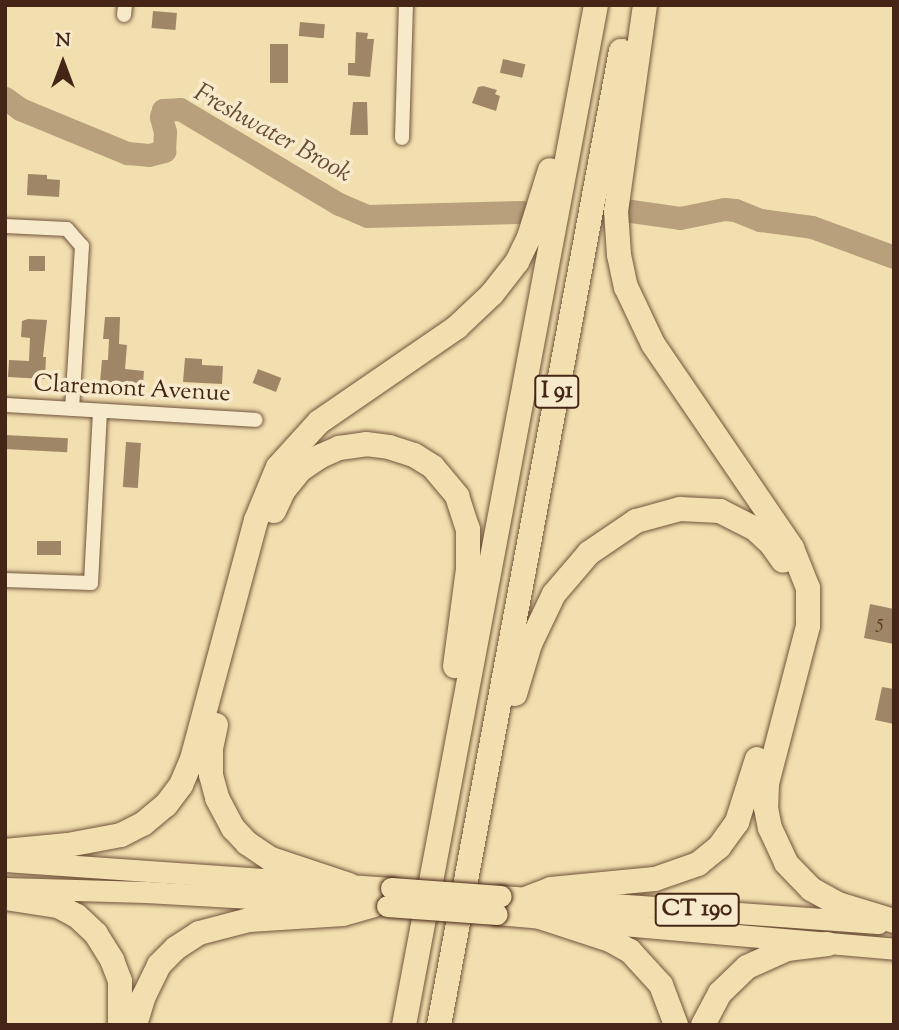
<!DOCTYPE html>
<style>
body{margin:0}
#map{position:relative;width:899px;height:1030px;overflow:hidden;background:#f2dfaf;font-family:"Sorts Mill Goudy",serif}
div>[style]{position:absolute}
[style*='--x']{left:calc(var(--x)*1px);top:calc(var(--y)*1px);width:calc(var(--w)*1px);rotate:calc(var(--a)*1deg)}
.river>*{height:23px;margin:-11.5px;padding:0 11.5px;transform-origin:11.5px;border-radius:11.5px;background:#b7a07b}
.building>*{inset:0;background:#9f8666;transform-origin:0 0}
.roads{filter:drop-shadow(0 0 2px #70543c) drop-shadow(0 0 2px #70543c)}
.minor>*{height:14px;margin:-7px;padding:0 7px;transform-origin:7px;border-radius:7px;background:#f7eacb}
.primary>*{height:21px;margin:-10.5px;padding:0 10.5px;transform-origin:10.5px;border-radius:10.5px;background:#f2dfaf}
.motorway>*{height:24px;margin:-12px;padding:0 12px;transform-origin:12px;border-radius:12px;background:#f2dfaf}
.bridges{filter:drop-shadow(0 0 2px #452616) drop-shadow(0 0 2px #452616)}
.primary-bridge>*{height:21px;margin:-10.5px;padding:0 10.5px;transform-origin:10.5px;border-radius:10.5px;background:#f2dfaf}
span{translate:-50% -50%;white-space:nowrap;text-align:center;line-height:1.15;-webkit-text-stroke:7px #f7eacb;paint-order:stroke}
.number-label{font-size:21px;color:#5c3e2a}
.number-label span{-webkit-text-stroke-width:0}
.shield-label span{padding:2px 5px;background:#f7eacb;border:2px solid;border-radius:5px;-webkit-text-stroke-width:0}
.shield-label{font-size:23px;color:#452616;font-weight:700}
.street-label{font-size:24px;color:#452616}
.water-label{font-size:26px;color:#674b34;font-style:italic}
.frame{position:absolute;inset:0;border:7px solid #452616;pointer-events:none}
.north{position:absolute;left:28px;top:28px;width:70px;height:70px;-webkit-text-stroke:5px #f7eacb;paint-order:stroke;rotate:0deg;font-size:19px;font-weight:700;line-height:28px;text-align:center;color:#452616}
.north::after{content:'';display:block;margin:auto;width:24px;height:32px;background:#452616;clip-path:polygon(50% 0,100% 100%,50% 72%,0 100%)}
</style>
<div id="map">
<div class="river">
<i style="--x:5;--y:98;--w:19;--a:36"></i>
<i style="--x:20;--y:109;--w:116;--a:22.4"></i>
<i style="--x:127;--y:153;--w:22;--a:5"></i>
<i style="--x:149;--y:155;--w:16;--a:-15"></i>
<i style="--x:164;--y:151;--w:19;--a:-87"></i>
<i style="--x:165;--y:132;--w:16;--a:-105"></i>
<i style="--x:161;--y:117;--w:7;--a:-74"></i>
<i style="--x:163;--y:110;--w:17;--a:-3"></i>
<i style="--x:180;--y:109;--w:185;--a:30.9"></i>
<i style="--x:339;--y:204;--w:30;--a:23"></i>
<i style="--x:367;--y:216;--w:155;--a:-1.5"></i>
<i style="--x:631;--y:211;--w:49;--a:8.1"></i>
<i style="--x:680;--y:218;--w:45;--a:-11.6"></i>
<i style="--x:724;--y:209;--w:11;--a:5"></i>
<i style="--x:735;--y:210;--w:27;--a:22"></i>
<i style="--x:760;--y:220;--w:52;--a:7.7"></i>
<i style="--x:812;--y:227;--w:87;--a:20.1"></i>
</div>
<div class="building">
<i style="left:153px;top:11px;width:24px;height:17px;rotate:5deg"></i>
<i style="left:300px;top:22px;width:25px;height:14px;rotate:5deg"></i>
<i style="clip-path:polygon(356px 32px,368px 33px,367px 39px,374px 39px,370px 77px,348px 75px,348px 63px,355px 63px)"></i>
<i style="left:270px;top:44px;width:18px;height:39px"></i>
<i style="left:503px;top:59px;width:23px;height:14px;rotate:13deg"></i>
<i style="clip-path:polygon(483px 86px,497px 90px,495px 94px,500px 96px,496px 111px,472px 103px,478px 87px)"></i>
<i style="clip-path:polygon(353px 102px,367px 102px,368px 135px,350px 135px)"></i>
<i style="clip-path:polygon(28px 174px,47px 175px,47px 179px,60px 180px,59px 197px,27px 195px)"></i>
<i style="left:29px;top:256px;width:16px;height:15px"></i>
<i style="clip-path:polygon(105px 317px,120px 317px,119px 344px,127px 345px,125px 369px,144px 371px,143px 384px,100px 382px,102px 360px,108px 360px,109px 339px,103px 339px)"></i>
<i style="clip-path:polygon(28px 319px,47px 320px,43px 357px,46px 357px,45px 379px,8px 377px,9px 360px,29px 361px,30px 338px,21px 337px,22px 321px)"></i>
<i style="clip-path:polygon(185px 358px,202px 359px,202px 365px,223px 366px,222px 384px,183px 382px)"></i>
<i style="left:258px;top:369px;width:25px;height:15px;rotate:21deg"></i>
<i style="left:5px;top:435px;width:63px;height:14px;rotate:3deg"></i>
<i style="left:126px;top:442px;width:15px;height:45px;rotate:4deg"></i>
<i style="left:37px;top:541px;width:24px;height:14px"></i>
<i style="clip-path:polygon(870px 604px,894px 609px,894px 644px,864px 638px)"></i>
<i style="clip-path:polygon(882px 687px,894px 689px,894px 724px,875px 720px)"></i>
</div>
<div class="roads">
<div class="minor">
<i style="--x:124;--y:15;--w:10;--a:-84"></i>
<i style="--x:402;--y:138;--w:133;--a:-88.3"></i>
<i style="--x:5;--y:226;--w:62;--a:2.8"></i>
<i style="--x:67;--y:229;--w:23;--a:49"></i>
<i style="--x:82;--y:246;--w:163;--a:93.5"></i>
<i style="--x:5;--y:405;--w:251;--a:3.4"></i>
<i style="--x:5;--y:580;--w:86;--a:2"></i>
<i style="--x:91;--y:583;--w:171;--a:-87"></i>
</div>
<div class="primary">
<i style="--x:5;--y:861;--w:387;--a:4"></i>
<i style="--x:5;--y:888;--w:141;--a:1.6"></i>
<i style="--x:146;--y:892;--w:210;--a:3.3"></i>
<i style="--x:501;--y:896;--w:378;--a:4.1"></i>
<i style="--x:497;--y:914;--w:399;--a:5"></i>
</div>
<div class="motorway">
<i style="--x:645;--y:5;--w:208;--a:98"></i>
<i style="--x:616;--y:211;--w:44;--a:86.1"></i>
<i style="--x:619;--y:255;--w:33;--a:78"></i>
<i style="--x:626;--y:287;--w:63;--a:64.7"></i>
<i style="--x:653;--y:344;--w:247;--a:55.7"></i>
<i style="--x:792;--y:548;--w:43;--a:68.2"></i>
<i style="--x:808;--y:588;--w:38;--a:90"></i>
<i style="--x:808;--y:626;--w:162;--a:104.6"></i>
<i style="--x:767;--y:783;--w:25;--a:92"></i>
<i style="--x:766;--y:808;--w:20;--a:79"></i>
<i style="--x:770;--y:828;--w:38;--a:65"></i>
<i style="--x:786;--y:863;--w:36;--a:46"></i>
<i style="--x:811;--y:889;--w:31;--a:29"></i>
<i style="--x:838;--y:904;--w:59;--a:16.9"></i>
<i style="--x:274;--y:511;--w:23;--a:-65"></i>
<i style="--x:284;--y:490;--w:26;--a:-51"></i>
<i style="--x:300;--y:470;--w:25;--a:-34"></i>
<i style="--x:321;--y:456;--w:20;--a:-24"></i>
<i style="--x:339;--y:448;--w:27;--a:-8"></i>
<i style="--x:366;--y:444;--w:23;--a:7"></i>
<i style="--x:389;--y:447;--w:26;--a:18"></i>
<i style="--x:414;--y:455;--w:22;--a:32"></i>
<i style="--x:433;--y:467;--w:38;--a:50"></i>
<i style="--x:457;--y:496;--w:35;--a:72"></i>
<i style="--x:468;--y:529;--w:40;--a:90"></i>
<i style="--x:468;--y:569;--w:98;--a:97.6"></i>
<i style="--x:515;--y:694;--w:52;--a:-73.3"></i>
<i style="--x:530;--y:644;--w:55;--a:-64.4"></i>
<i style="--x:554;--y:594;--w:54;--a:-49.5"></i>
<i style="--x:589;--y:553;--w:57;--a:-34.2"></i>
<i style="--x:636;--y:521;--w:46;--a:-15.3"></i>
<i style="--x:680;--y:509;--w:40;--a:2.9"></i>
<i style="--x:720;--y:511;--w:38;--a:27"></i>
<i style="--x:754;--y:528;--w:25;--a:43"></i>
<i style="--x:772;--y:545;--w:19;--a:55"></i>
<i style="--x:216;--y:725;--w:24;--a:102"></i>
<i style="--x:211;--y:748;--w:27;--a:90"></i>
<i style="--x:211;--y:775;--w:24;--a:75"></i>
<i style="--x:217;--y:798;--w:34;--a:62"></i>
<i style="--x:233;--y:828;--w:21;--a:47"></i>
<i style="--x:247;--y:843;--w:29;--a:34"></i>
<i style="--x:271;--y:859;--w:82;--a:18.4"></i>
<i style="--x:5;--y:851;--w:63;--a:-5.4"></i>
<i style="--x:68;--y:845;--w:54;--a:-10.7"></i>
<i style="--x:121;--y:835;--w:25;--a:-27"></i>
<i style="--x:143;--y:824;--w:30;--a:-40"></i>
<i style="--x:166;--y:805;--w:25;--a:-53"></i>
<i style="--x:181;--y:785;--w:28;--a:-67"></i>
<i style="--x:192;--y:759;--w:247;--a:-75"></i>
<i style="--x:256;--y:520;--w:57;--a:-67.5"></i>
<i style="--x:278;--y:467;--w:61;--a:-47.7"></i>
<i style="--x:319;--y:422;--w:168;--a:-34.5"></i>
<i style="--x:457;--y:327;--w:48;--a:-43.3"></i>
<i style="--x:492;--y:294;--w:41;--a:-52"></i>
<i style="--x:517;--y:262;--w:28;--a:-64"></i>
<i style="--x:529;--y:237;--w:70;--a:-72.6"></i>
<i style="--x:5;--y:898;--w:54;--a:8.6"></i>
<i style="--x:58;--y:906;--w:21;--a:28"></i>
<i style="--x:77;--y:916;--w:26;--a:43"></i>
<i style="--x:96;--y:934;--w:31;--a:58"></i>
<i style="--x:112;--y:960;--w:22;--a:69"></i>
<i style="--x:120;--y:981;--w:44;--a:90"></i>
<i style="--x:528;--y:898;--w:25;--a:-21"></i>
<i style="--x:551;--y:889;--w:104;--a:-5.5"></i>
<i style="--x:655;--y:879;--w:46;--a:-19.2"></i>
<i style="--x:698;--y:864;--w:27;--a:-39"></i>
<i style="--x:719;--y:847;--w:31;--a:-54"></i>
<i style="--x:737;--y:822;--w:66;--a:-72.4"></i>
<i style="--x:540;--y:917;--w:74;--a:18.2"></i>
<i style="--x:610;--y:940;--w:23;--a:29"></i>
<i style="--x:630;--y:951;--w:46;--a:47.6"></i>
<i style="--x:661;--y:985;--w:43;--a:69.4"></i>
<i style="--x:135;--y:1025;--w:30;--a:-73"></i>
<i style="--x:144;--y:996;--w:34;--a:-64"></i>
<i style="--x:159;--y:965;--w:24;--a:-45"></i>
<i style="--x:176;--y:948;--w:27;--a:-33"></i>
<i style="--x:199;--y:933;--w:52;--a:-14.6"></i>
<i style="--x:249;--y:920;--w:94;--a:-3.7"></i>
<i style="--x:343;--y:914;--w:32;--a:-16"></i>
<i style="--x:404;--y:1025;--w:1038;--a:-79.34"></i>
<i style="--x:439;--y:1025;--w:991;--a:-79.42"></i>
<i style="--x:703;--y:1025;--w:36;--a:-62"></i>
<i style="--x:720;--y:993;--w:37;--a:-44"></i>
<i style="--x:747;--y:967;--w:44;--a:-24.2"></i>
<i style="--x:787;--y:949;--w:41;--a:-7"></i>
</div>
</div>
<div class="bridges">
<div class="primary-bridge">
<i style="--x:391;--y:888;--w:110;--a:4.2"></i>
<i style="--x:387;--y:906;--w:110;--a:4.2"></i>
</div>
</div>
<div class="number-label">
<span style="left:880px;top:623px">5</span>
</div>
<div class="shield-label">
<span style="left:557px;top:392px">I 91</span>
<span style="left:697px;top:910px">CT 190</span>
</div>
<div class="street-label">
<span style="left:132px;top:390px;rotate:3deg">Claremont Avenue</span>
</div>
<div class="water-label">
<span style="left:272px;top:134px;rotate:29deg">Freshwater Brook</span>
</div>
<div class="frame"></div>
<div class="north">N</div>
</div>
